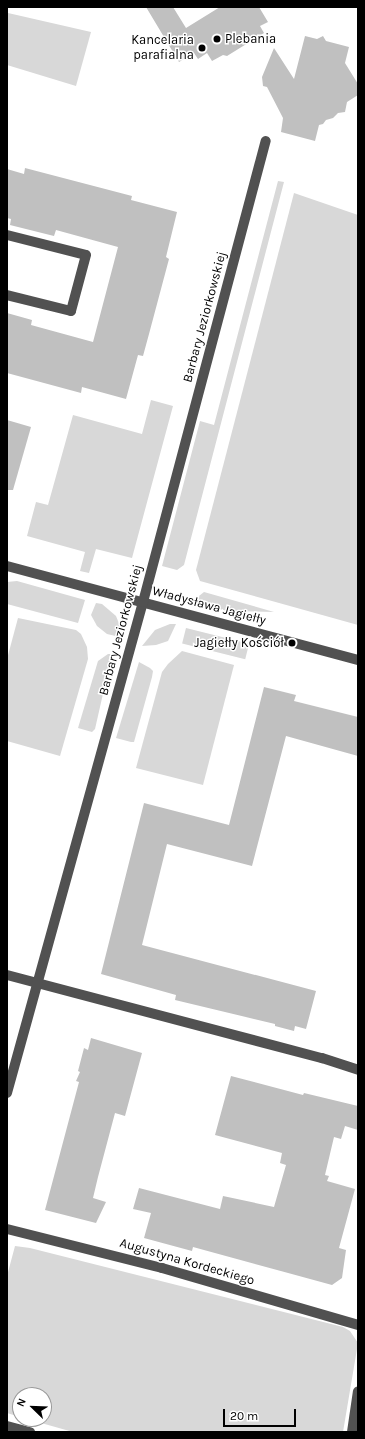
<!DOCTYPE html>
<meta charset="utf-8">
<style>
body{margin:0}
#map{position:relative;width:365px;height:1439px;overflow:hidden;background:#fff;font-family:Karla,sans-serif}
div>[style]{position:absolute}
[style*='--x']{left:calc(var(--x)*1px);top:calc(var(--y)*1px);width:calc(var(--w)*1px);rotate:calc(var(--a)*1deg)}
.green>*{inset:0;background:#d8d8d8;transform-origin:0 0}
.building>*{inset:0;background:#c0c0c0}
.minor>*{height:10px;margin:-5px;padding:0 5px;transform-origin:5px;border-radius:5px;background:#515151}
.dots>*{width:11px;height:11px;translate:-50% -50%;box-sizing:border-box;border:2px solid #fff;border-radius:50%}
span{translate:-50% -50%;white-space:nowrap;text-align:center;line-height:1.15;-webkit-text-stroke:3px #fff;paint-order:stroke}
.poi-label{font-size:13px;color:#000}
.left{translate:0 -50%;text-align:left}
.right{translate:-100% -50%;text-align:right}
.street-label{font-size:13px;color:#000}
.frame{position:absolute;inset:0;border:8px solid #000;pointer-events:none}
.north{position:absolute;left:12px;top:1387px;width:40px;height:40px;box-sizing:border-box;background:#fff;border:1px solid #999;border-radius:50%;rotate:293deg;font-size:11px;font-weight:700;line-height:16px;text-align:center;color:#000}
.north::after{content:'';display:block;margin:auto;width:14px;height:18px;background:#000;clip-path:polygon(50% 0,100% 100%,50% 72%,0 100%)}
.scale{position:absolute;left:223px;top:1409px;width:73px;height:18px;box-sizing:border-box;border:2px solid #000;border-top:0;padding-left:5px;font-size:12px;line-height:14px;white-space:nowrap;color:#000;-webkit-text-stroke:3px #fff;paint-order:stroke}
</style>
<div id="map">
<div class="green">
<i style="clip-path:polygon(8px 13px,91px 32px,76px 86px,7px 65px)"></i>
<i style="clip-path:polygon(278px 181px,284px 182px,184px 565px,177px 570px,162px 566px,200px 421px,214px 425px)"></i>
<i style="clip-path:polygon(294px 193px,358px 215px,358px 625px,200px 581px,196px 570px)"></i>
<i style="clip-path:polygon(151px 400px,173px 406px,132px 558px,96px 549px,89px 573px,80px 571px,85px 552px,27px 536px,36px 502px,48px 505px,73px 415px,142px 434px)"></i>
<i style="clip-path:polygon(17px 581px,85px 600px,78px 623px,7px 604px,7px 582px)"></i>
<i style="clip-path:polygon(204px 592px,274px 612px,227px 611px,198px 603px,199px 596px)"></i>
<i style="clip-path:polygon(96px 603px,102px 604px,116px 616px,120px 626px,120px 637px,107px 634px,97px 626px,91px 615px)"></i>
<i style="clip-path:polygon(18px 618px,76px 630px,81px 634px,87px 647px,88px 659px,60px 756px,7px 741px,7px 659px)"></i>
<i style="clip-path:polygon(170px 624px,176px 624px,168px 641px,156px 645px,142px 646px,155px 630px)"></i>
<i style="left:186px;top:628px;width:65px;height:16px;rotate:14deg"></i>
<i style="clip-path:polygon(182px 651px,234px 665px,203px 785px,136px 768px,162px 672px,168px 664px)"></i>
<i style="clip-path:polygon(108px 654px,112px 654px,95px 729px,92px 732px,78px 728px,98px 661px)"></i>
<i style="clip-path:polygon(139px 662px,150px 668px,153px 671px,152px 677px,134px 742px,131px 742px,116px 738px)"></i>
<i style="clip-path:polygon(15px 1246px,30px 1248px,343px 1327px,350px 1331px,358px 1343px,343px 1432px,73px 1432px,27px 1419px,44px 1419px,44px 1395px,20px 1395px,20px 1417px,7px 1413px,7px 1276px)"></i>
</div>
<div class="building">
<i style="clip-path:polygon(146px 7px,173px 7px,186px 28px,220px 7px,259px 7px,268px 22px,260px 26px,264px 33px,227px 56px,223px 55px,212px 61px,207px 53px,198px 59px,194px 53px,179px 62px)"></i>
<i style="clip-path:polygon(305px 36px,317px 39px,323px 36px,326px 41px,349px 47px,345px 63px,358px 84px,358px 95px,347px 102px,345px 112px,338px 113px,333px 118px,326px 120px,323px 124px,319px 125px,315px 141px,281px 132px,283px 118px,267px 87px,263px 86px,262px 77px,274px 48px,294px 79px)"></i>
<i style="clip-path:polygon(25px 168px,132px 196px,131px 200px,177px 212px,166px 257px,169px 259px,149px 334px,143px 356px,138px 355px,126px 399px,82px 387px,81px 393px,7px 373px,7px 313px,32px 320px,31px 325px,93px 342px,118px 247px,56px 230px,54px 236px,10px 225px,11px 219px,7px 218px,7px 169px,24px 174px)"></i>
<i style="clip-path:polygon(7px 420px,31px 427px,13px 490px,7px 490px)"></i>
<i style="clip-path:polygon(264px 687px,296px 695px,294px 701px,358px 717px,358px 756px,286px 736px,252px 866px,167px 844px,142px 945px,316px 991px,306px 1029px,295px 1026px,294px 1031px,275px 1026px,275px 1024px,175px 1000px,176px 995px,101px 974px,144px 803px,229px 825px)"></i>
<i style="clip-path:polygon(91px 1038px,142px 1053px,125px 1116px,115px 1113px,98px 1177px,93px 1198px,106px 1202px,96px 1223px,45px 1210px,79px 1082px,76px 1081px,80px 1072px,78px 1071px,84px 1048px,88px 1050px)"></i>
<i style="clip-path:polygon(231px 1076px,303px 1095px,304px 1093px,358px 1106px,358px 1130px,345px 1126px,341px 1139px,334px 1137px,325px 1175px,329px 1176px,327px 1181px,355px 1189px,339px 1248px,346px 1250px,342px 1278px,332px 1285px,193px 1247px,192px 1251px,144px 1238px,151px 1213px,133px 1209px,139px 1188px,220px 1209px,223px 1196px,274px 1207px,286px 1165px,280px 1163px,282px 1153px,215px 1135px)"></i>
</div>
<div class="minor">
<i style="--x:7;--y:235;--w:81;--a:14.2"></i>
<i style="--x:86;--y:255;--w:58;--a:105"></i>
<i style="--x:71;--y:311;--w:66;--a:-166"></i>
<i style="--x:7;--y:566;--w:363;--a:15"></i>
<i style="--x:7;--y:975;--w:326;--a:14.8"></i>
<i style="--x:322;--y:1058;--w:38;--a:18"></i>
<i style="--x:7;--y:1093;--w:509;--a:-74.52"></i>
<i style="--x:143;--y:602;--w:477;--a:-75.1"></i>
<i style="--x:7;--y:1229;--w:160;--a:14.1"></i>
<i style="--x:162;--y:1268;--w:204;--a:16.2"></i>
<i style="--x:7;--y:1426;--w:24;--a:15"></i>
<i style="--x:352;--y:1432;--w:41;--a:-81.7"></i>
</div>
<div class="dots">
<i style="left:217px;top:39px;background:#000"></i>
<i style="left:202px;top:48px;background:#000"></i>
<i style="left:292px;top:643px;background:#000"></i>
</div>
<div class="poi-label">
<span class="left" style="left:225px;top:39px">Plebania</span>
<span class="right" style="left:194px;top:48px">Kancelaria<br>parafialna</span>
<span class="right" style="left:284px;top:643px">Jagiełły Kościół</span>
</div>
<div class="street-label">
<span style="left:205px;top:317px;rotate:-75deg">Barbary Jeziorkowskiej</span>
<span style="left:209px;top:606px;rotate:15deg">Władysława Jagiełły</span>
<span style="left:121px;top:630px;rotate:-75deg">Barbary Jeziorkowskiej</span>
<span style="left:187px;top:1262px;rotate:16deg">Augustyna Kordeckiego</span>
</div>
<div class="frame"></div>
<div class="north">N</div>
<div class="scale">20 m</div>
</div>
